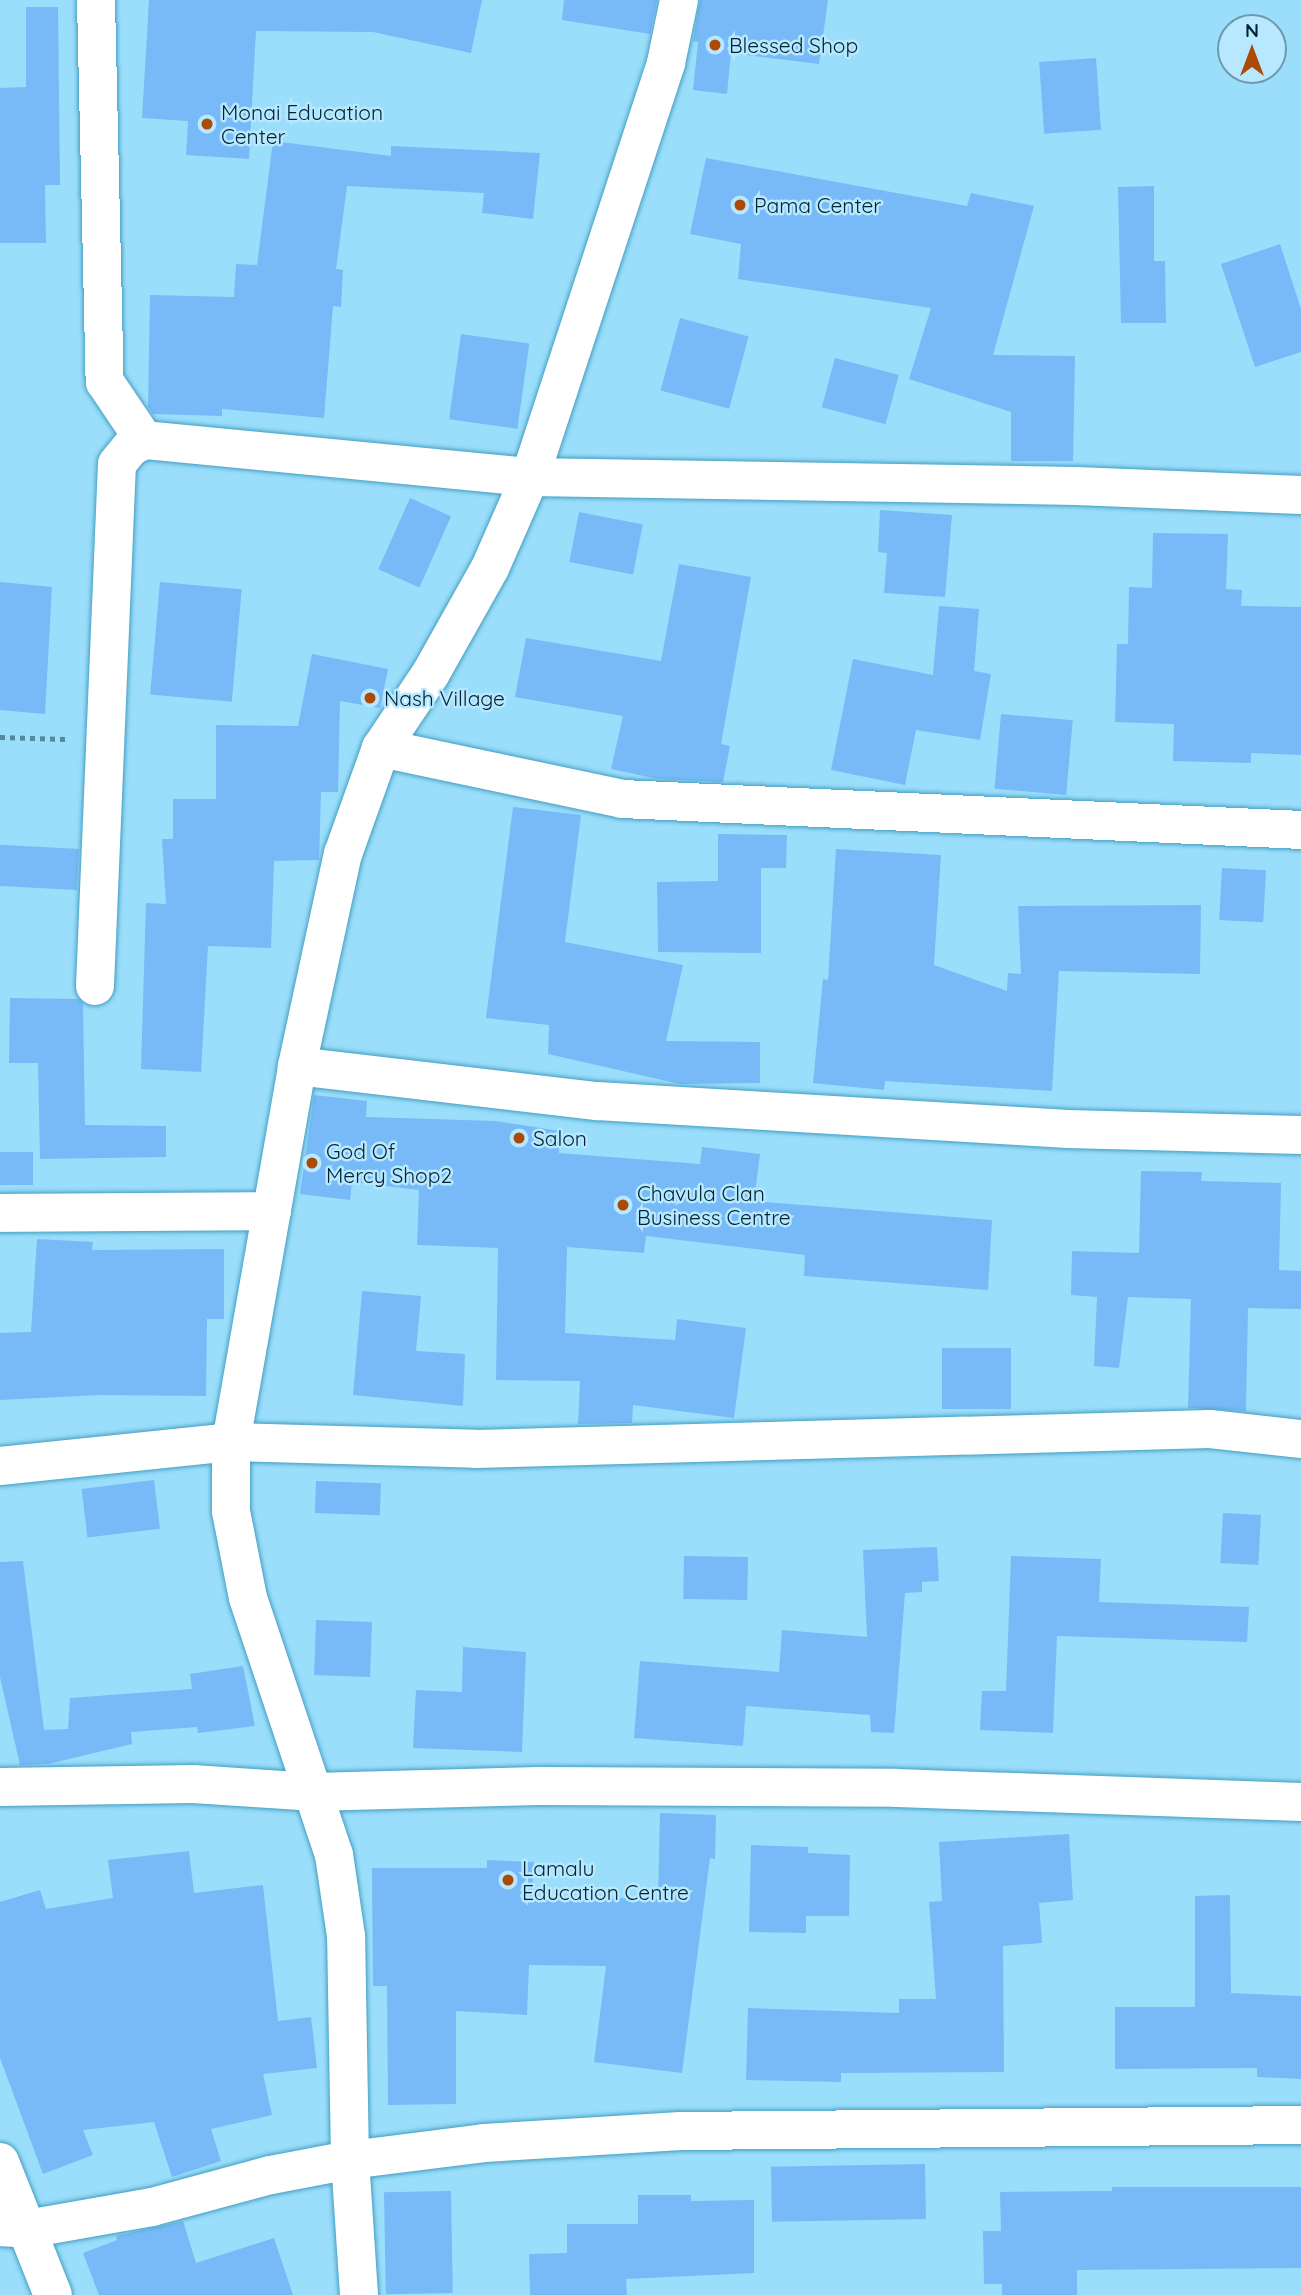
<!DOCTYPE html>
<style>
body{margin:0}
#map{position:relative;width:1301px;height:2295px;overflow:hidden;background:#9adefb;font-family:Quicksand,sans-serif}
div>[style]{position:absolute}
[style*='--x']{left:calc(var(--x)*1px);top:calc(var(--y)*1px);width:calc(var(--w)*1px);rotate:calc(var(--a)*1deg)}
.building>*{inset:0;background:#77baf7;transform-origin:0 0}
.path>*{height:4.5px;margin-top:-2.25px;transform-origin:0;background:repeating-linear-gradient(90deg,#53889e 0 5px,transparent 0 10px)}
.roads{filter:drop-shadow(0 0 2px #449ec1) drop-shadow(0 0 2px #449ec1)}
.street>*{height:38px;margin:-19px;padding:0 19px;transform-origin:19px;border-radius:19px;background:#fff}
.dots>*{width:19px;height:19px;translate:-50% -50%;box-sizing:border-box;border:4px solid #b7e8ff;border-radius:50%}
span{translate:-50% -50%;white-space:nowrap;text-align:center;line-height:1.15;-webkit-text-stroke:5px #b7e8ff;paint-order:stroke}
.poi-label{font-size:21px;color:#002331}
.left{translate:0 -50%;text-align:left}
.north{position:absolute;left:1217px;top:14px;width:70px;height:70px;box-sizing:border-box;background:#b7e8ff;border:2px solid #6e99ad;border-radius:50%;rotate:0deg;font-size:19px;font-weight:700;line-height:28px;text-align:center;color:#002331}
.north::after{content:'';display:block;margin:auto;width:24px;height:32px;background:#ab4a05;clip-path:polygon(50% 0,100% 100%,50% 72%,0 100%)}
</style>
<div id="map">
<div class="building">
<i style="clip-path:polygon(149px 0,482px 0,471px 53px,373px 32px,256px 31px,249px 159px,186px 155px,188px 121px,142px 118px)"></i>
<i style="clip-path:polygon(564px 0,657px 0,650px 34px,562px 20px)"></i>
<i style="clip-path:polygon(700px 0,828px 0,819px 64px,731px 53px,727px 94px,693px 90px,698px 42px,693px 41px)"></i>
<i style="clip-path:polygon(26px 7px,58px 7px,60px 185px,45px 185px,46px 243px,0 243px,0 88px,26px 87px)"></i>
<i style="left:1096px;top:58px;width:72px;height:57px;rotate:86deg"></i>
<i style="clip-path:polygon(273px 141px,391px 156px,391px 146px,540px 153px,533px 219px,482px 213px,484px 193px,347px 186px,336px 269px,343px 270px,341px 307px,333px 306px,324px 418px,222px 409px,222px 416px,153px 414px,148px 407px,150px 295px,234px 297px,236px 264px,257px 265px)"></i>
<i style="clip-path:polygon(706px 158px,967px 206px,971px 193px,1034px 206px,993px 355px,1075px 356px,1073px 461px,1011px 461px,1011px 412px,909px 379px,931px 308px,738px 279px,741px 244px,690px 234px)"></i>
<i style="clip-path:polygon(1154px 186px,1154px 261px,1165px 261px,1166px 323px,1121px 323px,1118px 187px)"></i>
<i style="clip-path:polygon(1280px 244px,1301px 309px,1301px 352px,1255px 367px,1221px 264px)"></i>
<i style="left:680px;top:318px;width:71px;height:75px;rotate:15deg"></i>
<i style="left:461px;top:334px;width:69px;height:86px;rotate:8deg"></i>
<i style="left:835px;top:358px;width:66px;height:51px;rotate:15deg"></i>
<i style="left:410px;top:498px;width:45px;height:78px;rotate:24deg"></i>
<i style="clip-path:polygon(880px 510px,952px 515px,945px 597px,884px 593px,887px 553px,878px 552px)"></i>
<i style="left:579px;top:512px;width:65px;height:51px;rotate:11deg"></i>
<i style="clip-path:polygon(1153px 533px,1228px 534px,1226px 589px,1242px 590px,1241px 606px,1301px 607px,1301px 755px,1251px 753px,1251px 763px,1173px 761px,1174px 724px,1115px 722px,1117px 644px,1128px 644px,1129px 587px,1152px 588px)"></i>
<i style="clip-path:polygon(679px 564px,751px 577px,721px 744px,730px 746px,723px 782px,658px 779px,611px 769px,623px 716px,515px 697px,526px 638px,661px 661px)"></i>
<i style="clip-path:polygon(0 582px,52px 587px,45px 714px,0 710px)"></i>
<i style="left:160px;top:582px;width:82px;height:113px;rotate:5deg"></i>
<i style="clip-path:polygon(939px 606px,979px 609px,974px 671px,991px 674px,980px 740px,916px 730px,905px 785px,831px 770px,853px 659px,933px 675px)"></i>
<i style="clip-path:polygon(312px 654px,388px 669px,380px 708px,340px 701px,338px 792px,321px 792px,319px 860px,274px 861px,271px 948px,208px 946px,201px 1072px,141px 1069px,146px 903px,166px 904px,162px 839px,173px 839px,173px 799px,216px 799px,216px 725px,298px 726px)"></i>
<i style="left:1001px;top:714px;width:72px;height:75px;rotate:5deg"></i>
<i style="clip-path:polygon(513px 807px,581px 815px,565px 942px,683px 965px,666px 1041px,760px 1042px,760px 1083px,680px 1084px,548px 1054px,549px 1025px,486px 1018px)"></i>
<i style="clip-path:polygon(718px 834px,787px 835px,786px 868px,761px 868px,761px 953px,658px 952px,657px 882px,718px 881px)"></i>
<i style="left:79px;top:849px;width:41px;height:79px;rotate:93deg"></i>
<i style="clip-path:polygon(836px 849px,941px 855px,934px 965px,1007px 991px,1008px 973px,1021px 974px,1018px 906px,1201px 905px,1200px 974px,1059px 971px,1052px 1091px,885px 1081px,884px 1090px,813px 1083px,823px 979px,828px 980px)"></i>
<i style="left:1222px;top:868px;width:44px;height:52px;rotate:3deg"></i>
<i style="clip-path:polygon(10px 998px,79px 999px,83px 1004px,85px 1125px,166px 1126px,166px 1157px,40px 1159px,38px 1063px,9px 1063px)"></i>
<i style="clip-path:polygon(314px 1095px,367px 1101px,366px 1117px,495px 1121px,560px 1131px,559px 1153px,700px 1164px,702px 1147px,760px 1154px,754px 1201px,992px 1220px,988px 1290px,804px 1276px,805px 1255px,646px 1236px,644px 1253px,567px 1247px,565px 1333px,675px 1340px,677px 1319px,746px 1328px,734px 1418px,633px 1405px,632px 1423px,578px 1424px,580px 1381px,496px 1380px,498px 1248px,417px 1245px,419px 1190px,352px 1182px,350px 1200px,300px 1194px)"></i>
<i style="left:0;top:1152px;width:33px;height:33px"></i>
<i style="clip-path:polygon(1141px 1171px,1202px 1172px,1201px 1181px,1281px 1183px,1279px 1270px,1301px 1271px,1301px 1309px,1248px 1308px,1246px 1411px,1188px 1408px,1191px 1299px,1128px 1297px,1119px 1368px,1094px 1366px,1097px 1297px,1071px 1295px,1072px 1251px,1139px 1253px)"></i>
<i style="clip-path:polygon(37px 1239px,93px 1242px,92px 1250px,224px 1249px,224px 1319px,207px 1319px,206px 1396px,99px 1395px,0 1400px,0 1333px,31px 1332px)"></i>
<i style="clip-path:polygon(362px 1291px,421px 1296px,416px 1351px,465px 1354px,463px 1406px,353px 1395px)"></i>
<i style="left:942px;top:1348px;width:69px;height:61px"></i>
<i style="left:154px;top:1480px;width:49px;height:73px;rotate:83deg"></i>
<i style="left:316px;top:1481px;width:65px;height:32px;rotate:2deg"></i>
<i style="left:1223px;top:1513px;width:38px;height:50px;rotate:3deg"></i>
<i style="clip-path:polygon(937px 1547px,939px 1581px,922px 1582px,922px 1592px,905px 1593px,894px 1733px,871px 1732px,870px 1715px,746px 1706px,743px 1746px,634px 1738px,640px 1661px,779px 1672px,782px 1630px,867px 1637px,863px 1550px)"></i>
<i style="left:684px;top:1556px;width:64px;height:43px;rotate:1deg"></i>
<i style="clip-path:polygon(1011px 1556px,1101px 1559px,1099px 1602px,1249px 1607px,1247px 1642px,1057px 1636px,1053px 1733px,980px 1730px,982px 1691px,1006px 1691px)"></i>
<i style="clip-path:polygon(23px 1561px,44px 1730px,68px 1729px,70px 1698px,192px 1689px,190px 1674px,243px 1666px,255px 1726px,198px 1733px,197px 1727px,131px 1732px,132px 1744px,48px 1764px,20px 1765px,0 1677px,0 1562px)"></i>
<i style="left:316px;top:1620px;width:56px;height:55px;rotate:2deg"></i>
<i style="clip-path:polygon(463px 1647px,526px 1652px,522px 1752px,413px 1748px,416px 1690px,462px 1692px)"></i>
<i style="clip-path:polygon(660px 1813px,716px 1815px,715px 1859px,710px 1858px,682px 2073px,594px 2062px,606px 1966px,529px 1965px,527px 2015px,456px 2011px,456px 2104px,388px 2105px,387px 1986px,373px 1986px,372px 1868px,487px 1868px,487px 1860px,534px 1862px,532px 1896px,658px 1899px)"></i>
<i style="clip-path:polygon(1069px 1834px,1073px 1900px,1039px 1903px,1042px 1943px,1003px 1946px,1004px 2072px,841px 2073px,841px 2082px,746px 2080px,748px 2008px,899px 2013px,899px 1999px,936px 1999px,929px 1902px,942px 1901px,939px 1842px)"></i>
<i style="clip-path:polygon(751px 1845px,808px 1847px,808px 1853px,850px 1855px,849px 1916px,806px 1916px,806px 1933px,749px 1932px)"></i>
<i style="clip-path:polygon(189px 1851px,194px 1893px,263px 1885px,278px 2021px,311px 2017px,317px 2068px,263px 2074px,272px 2115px,211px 2129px,221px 2161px,172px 2177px,154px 2122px,83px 2130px,93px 2155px,43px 2174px,0 2058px,0 1902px,40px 1890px,46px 1909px,113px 1898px,108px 1860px)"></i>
<i style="clip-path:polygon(1230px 1895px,1231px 1993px,1301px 1996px,1301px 2079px,1257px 2077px,1257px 2068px,1115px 2069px,1115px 2007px,1195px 2007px,1195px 1896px)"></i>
<i style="left:925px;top:2164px;width:55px;height:154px;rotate:89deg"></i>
<i style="clip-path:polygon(1112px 2187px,1301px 2187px,1301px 2268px,1077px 2270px,1077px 2295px,1002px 2295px,1002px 2284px,984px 2284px,983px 2231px,1001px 2231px,1000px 2192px,1112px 2191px)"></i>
<i style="left:451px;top:2191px;width:102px;height:67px;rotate:89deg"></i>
<i style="clip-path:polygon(638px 2195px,691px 2195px,691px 2201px,754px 2200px,754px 2273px,626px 2279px,627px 2295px,530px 2295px,529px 2254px,567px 2253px,567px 2224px,638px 2224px)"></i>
<i style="clip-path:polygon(183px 2221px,196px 2263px,274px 2238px,293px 2295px,99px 2295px,83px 2253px,117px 2240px,116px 2236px)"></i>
</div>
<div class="path">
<i style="--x:0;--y:737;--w:65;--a:1.8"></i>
</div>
<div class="roads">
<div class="street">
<i style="--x:96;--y:0;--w:382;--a:88.7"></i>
<i style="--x:105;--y:382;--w:70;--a:56.1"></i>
<i style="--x:381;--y:748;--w:246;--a:11.9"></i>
<i style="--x:622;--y:799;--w:680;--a:2.61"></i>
<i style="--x:95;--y:986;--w:522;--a:-87.59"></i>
<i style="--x:117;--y:464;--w:22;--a:-51"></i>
<i style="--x:131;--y:447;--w:15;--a:-28"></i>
<i style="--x:144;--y:440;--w:388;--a:5.5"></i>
<i style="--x:530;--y:477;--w:546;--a:0.94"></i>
<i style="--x:1076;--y:486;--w:225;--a:2.3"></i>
<i style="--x:297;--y:1066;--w:302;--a:6.7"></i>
<i style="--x:597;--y:1101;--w:472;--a:3.4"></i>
<i style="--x:1068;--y:1129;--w:233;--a:1.5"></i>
<i style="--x:0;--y:1213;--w:272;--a:-0.4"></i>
<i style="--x:0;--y:1466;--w:232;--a:-5.9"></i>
<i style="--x:231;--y:1442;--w:245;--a:1.6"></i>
<i style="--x:476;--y:1449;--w:734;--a:-1.56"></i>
<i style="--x:1210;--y:1429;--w:92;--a:6.3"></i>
<i style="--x:0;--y:1787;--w:193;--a:-0.9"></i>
<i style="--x:193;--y:1784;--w:119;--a:3.8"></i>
<i style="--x:312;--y:1792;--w:227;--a:-1.5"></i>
<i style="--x:539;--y:1786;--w:358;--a:0.3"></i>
<i style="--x:897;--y:1788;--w:404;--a:2"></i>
<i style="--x:0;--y:2162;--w:143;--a:68.3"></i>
<i style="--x:0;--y:2227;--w:27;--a:4"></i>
<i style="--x:27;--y:2229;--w:127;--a:-10"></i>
<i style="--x:152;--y:2207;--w:123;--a:-15.1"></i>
<i style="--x:271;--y:2175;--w:80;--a:-10.8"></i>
<i style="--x:350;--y:2160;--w:135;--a:-7.2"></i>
<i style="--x:484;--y:2143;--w:197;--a:-3.5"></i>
<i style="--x:681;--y:2131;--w:620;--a:-0.55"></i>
<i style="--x:359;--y:2295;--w:135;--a:-93.8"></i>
<i style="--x:350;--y:2160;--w:224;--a:-91"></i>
<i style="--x:346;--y:1936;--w:82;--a:-98.4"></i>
<i style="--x:334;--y:1855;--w:271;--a:-108.5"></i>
<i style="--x:248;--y:1598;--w:89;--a:-101.1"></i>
<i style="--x:231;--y:1511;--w:69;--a:-90"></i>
<i style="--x:231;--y:1442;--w:382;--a:-80"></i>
<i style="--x:297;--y:1066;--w:217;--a:-77.8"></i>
<i style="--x:343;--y:854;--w:113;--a:-70.3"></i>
<i style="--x:381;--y:748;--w:90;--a:-56.3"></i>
<i style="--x:431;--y:673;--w:120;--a:-60.7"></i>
<i style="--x:490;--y:568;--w:99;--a:-66.3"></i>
<i style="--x:530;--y:477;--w:436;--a:-71.8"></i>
<i style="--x:666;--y:63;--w:64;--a:-78.3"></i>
</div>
</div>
<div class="dots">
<i style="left:715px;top:45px;background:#ab4a05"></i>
<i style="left:207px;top:124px;background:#ab4a05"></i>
<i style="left:740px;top:205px;background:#ab4a05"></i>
<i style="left:370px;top:698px;background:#ab4a05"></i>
<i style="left:519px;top:1138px;background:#ab4a05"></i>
<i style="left:312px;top:1163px;background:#ab4a05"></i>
<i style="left:623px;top:1205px;background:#ab4a05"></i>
<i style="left:508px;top:1880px;background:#ab4a05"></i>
</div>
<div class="poi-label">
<span class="left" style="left:729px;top:45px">Blessed Shop</span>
<span class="left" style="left:221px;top:124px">Monai Education<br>Center</span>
<span class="left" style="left:754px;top:205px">Pama Center</span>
<span class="left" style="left:384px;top:698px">Nash Village</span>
<span class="left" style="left:533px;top:1138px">Salon</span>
<span class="left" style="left:326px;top:1163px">God Of<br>Mercy Shop2</span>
<span class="left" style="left:637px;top:1205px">Chavula Clan<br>Business Centre</span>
<span class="left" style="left:522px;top:1880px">Lamalu<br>Education Centre</span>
</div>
<div class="north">N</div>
</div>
